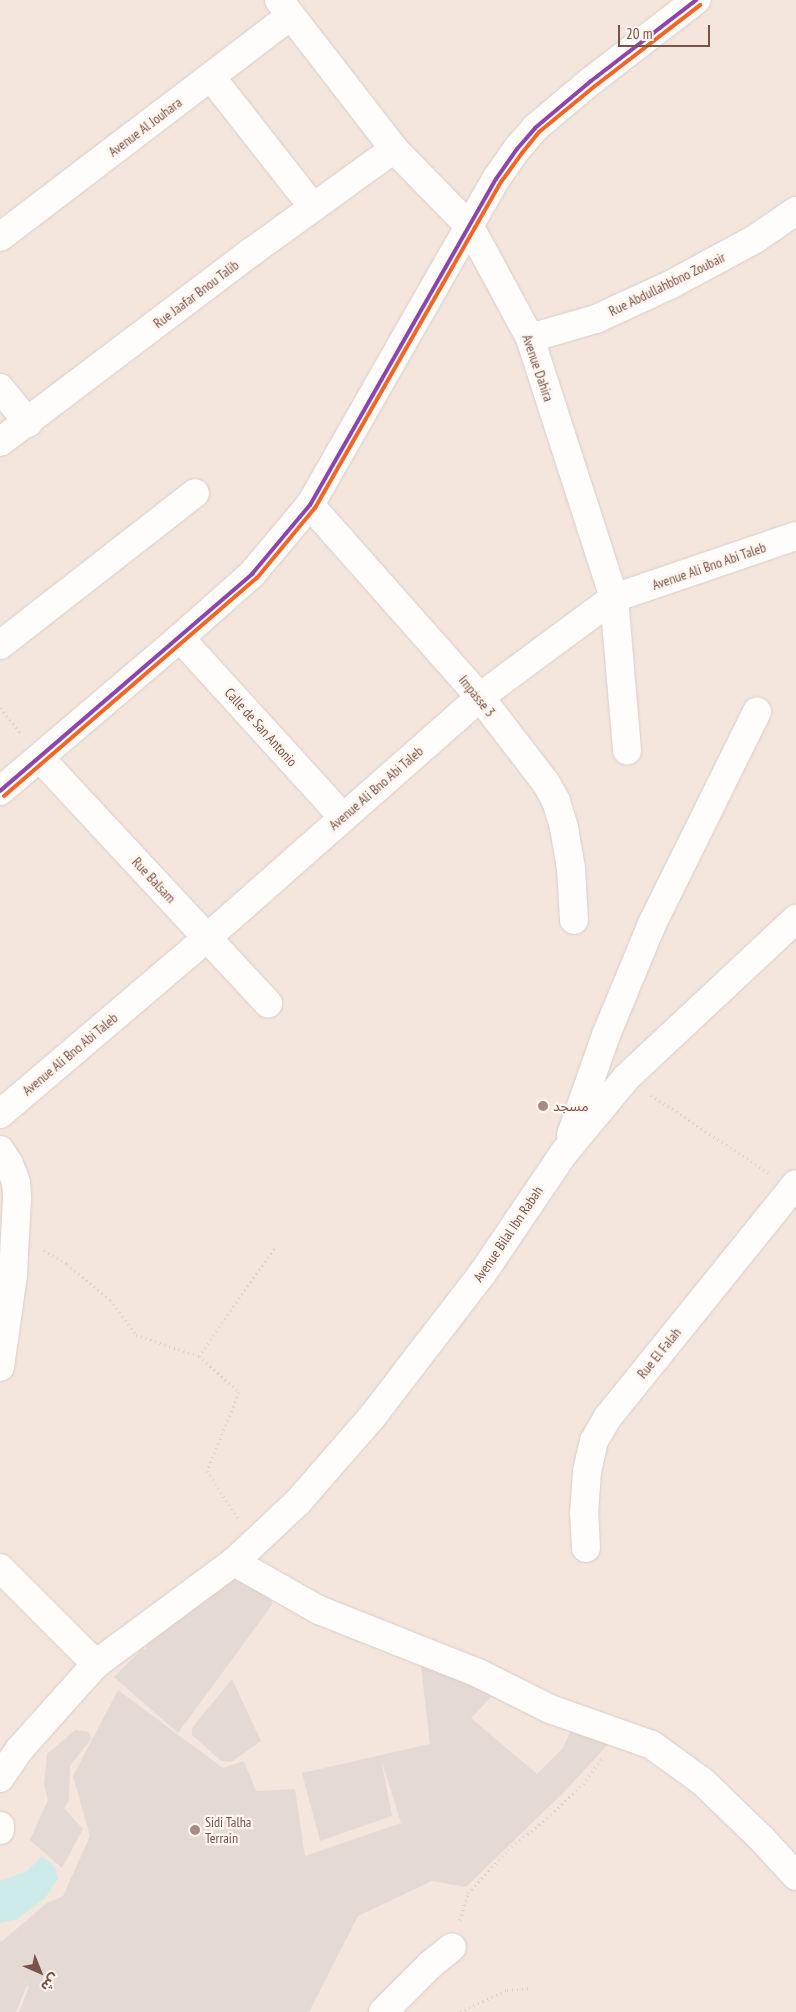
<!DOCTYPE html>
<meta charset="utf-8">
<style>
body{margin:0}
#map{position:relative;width:796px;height:2012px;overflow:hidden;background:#f8f2ed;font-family:"PT Sans Narrow","Noto Sans Arabic",sans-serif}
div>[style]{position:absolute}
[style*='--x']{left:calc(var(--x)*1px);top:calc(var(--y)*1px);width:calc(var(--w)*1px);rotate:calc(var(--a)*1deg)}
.residential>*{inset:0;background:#f4e6dd;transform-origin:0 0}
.water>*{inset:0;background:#cdebe9}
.building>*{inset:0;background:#e5d9d4}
.path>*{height:3px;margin-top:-1.5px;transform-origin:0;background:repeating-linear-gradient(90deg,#dbd0ce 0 1px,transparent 0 5px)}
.roads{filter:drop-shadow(0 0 1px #d7cdca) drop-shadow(0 0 1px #d7cdca)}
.minor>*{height:28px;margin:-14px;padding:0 14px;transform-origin:14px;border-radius:14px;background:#fefdfc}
.bus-1>*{height:4px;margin:-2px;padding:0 2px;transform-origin:2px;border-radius:2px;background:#8e44ad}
.bus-2>*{height:4px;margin:-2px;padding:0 2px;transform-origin:2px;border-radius:2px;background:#f26522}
.dots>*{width:14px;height:14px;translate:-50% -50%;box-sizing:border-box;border:2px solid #fff6ef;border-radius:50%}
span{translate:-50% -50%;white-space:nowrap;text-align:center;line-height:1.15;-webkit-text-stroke:4.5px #fff6ef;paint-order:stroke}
.street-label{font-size:14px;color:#79534a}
.poi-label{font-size:14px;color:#79534a}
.left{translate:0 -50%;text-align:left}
.north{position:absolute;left:15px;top:1947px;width:50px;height:50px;-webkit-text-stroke:4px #fff6ef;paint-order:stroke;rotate:136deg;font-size:14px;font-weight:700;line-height:20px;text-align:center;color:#79534a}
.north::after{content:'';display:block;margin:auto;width:18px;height:22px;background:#79534a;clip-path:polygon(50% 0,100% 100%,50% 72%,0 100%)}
.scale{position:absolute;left:618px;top:25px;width:92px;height:22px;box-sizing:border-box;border:2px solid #79534a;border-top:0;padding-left:6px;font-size:15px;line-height:18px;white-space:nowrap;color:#79534a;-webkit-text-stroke:4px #fff6ef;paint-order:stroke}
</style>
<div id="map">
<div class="residential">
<i style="left:0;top:0;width:796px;height:2012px"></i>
</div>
<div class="water">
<i style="clip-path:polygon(42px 1856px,55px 1867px,58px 1879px,45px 1898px,17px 1919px,0 1923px,0 1881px,27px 1871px)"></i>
</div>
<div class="building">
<i style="clip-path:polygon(237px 1572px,271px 1588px,272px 1605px,178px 1733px,114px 1677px,143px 1648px,146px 1650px,147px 1642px)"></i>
<i style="clip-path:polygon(420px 1658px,496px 1692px,471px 1718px,537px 1774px,563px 1748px,572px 1727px,612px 1740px,564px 1792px,466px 1887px,432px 1881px,358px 1916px,309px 2012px,19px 2012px,29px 1987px,20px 1974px,27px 1985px,16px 2012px,0 2012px,0 1940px,1px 1942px,47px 1903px,63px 1896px,90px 1836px,73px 1776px,118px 1690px,223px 1768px,244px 1761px,256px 1791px,295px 1789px,305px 1856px,401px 1823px,381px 1759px,392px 1816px,320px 1841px,302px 1773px,430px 1744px)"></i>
<i style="clip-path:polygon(232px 1679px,261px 1741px,231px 1762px,221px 1761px,192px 1735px,192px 1728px)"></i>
<i style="clip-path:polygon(75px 1730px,89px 1732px,91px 1739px,70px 1766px,69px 1801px,64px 1808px,83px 1829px,62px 1868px,30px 1840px,48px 1800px,44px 1784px,47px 1754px)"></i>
</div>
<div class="path">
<i style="--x:0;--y:708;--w:33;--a:51"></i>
<i style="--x:651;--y:1095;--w:141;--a:33.5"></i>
<i style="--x:44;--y:1250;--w:27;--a:31"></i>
<i style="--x:67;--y:1264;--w:56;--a:39.9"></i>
<i style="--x:110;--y:1300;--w:44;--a:53.4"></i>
<i style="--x:136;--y:1335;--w:66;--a:18.4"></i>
<i style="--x:199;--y:1356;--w:54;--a:42"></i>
<i style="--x:239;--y:1392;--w:85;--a:112.1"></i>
<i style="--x:207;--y:1471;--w:56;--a:56.6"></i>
<i style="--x:199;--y:1356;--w:133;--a:-55.1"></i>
<i style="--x:460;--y:1920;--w:28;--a:-73"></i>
<i style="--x:468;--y:1893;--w:59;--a:-47.1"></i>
<i style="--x:508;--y:1850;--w:50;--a:-39.4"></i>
<i style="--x:547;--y:1818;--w:50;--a:-43.4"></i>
<i style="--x:583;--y:1784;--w:32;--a:-54"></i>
<i style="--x:460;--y:2012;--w:52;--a:-25.1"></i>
<i style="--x:507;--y:1990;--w:24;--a:-5"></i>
</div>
<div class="roads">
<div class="minor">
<i style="--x:279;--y:0;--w:188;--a:52.3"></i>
<i style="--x:394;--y:149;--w:109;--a:45.7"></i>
<i style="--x:470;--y:227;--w:126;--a:61.6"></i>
<i style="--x:530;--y:338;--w:273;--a:72.1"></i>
<i style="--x:614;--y:598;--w:153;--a:85.1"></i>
<i style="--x:211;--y:77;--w:165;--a:51.9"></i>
<i style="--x:0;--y:237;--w:365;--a:-37.3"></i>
<i style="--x:530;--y:338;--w:69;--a:-16.1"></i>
<i style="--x:596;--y:319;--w:81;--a:-24.7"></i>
<i style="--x:670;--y:285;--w:97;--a:-28.4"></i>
<i style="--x:755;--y:239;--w:50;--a:-34.3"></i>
<i style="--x:0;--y:388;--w:45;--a:51.3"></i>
<i style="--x:0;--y:442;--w:317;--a:-37.1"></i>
<i style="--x:253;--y:251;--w:174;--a:-35.9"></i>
<i style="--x:310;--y:505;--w:256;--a:48.5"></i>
<i style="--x:480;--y:697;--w:108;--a:52.5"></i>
<i style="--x:546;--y:783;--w:21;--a:61"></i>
<i style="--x:556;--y:801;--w:28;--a:73"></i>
<i style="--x:564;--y:828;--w:41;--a:80.1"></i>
<i style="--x:571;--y:868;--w:52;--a:86.7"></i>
<i style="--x:180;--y:638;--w:241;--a:47.7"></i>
<i style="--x:0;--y:645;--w:247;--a:-37.9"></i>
<i style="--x:40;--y:758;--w:335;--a:47.1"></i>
<i style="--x:0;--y:791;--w:236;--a:-40.4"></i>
<i style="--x:180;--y:638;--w:96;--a:-41.6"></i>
<i style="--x:252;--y:574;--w:90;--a:-50"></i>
<i style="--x:310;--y:505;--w:375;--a:-60.3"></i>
<i style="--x:496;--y:179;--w:37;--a:-55"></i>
<i style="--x:517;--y:149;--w:28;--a:-49"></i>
<i style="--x:535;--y:128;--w:73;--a:-40"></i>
<i style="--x:591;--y:81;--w:133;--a:-37.6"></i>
<i style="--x:0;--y:1114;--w:273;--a:-40.4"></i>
<i style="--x:208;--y:937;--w:363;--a:-41.4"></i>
<i style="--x:480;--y:697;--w:167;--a:-36.5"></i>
<i style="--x:614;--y:598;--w:192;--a:-18.8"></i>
<i style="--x:571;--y:1135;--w:106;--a:-70.7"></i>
<i style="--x:606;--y:1035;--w:120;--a:-67.5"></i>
<i style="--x:652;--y:924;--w:237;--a:-63.7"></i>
<i style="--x:0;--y:1150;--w:17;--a:57"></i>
<i style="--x:9;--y:1164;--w:19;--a:69"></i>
<i style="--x:16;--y:1182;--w:16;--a:86"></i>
<i style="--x:17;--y:1198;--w:77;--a:93"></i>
<i style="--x:13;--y:1275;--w:93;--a:98"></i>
<i style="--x:586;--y:1548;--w:34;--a:-93"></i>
<i style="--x:584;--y:1514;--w:43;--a:-86"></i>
<i style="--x:587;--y:1471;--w:31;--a:-77"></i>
<i style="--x:594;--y:1441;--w:28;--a:-60"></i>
<i style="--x:608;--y:1417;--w:299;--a:-51.1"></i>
<i style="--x:234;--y:1562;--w:98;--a:29.5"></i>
<i style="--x:319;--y:1610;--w:171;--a:21.6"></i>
<i style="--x:478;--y:1673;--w:80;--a:26.6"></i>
<i style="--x:550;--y:1709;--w:108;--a:19.4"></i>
<i style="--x:652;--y:1745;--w:63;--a:36"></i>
<i style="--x:703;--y:1782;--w:82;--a:44"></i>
<i style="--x:762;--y:1839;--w:50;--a:47.4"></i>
<i style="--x:0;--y:1568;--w:136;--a:45"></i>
<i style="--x:0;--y:1778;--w:34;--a:-56"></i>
<i style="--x:19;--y:1750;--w:115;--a:-48.2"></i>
<i style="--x:96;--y:1664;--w:172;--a:-36.5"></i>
<i style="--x:234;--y:1562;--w:88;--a:-43.2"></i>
<i style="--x:298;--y:1502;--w:113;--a:-49"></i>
<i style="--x:372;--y:1417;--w:76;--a:-52.5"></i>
<i style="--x:418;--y:1357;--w:105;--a:-52.4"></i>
<i style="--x:482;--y:1274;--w:146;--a:-55.9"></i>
<i style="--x:564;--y:1153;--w:97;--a:-50.4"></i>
<i style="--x:626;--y:1078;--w:233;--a:-43.1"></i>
<i style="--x:0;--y:1826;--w:4;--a:90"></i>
<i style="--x:383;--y:2012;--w:66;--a:-45"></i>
<i style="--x:430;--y:1965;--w:28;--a:-39"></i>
</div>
</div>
<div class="bus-1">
<i style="--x:0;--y:791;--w:333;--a:-40.7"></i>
<i style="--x:252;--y:574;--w:90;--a:-50"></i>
<i style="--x:310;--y:505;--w:375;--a:-60.3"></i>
<i style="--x:496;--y:179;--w:37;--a:-55"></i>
<i style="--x:517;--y:149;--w:28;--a:-49"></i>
<i style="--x:535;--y:128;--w:73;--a:-40"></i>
<i style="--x:591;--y:81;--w:133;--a:-37.6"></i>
</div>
<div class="bus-2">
<i style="--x:4;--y:796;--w:334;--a:-40.8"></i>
<i style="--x:257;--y:578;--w:91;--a:-50.4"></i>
<i style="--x:315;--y:508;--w:375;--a:-60.3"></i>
<i style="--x:501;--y:182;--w:36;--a:-54"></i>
<i style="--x:522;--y:153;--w:27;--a:-51"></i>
<i style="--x:539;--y:132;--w:72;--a:-39.4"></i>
<i style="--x:595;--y:86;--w:133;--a:-37.6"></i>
</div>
<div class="dots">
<i style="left:543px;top:1106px;background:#a58b83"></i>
<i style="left:195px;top:1830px;background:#a58b83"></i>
</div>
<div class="street-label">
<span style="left:145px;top:127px;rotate:-37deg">Avenue Al Jouhara</span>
<span style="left:667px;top:284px;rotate:-26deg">Rue Abdullahbbno Zoubair</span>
<span style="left:196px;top:294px;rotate:-37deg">Rue Jaafar Bnou Talib</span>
<span style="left:538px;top:368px;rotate:71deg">Avenue Dahira</span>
<span style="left:709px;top:566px;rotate:-19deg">Avenue Ali Bno Abi Taleb</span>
<span style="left:477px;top:696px;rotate:51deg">Impasse 3</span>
<span style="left:261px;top:727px;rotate:48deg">Calle de San Antonio</span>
<span style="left:376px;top:788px;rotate:-41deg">Avenue Ali Bno Abi Taleb</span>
<span style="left:154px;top:880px;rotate:47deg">Rue Balsam</span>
<span style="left:70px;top:1054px;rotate:-40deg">Avenue Ali Bno Abi Taleb</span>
<span style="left:508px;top:1234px;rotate:-56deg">Avenue Bilal Ibn Rabah</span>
<span style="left:659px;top:1353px;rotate:-51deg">Rue El Falah</span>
</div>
<div class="poi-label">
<span class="left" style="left:553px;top:1106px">مسجد</span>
<span class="left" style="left:205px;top:1830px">Sidi Talha<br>Terrain</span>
</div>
<div class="north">ش</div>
<div class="scale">20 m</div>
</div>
